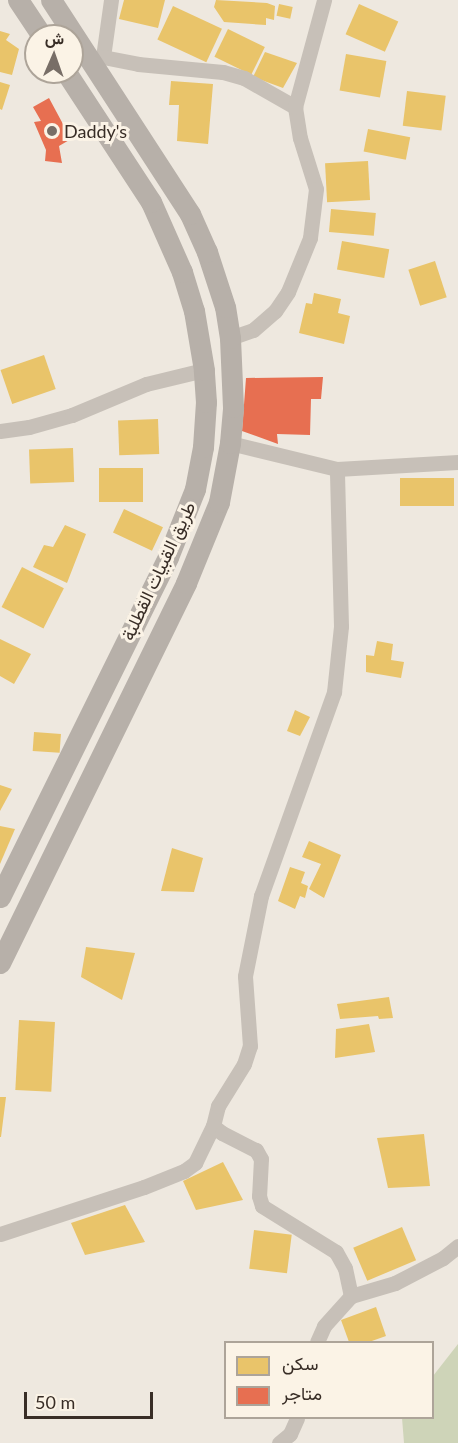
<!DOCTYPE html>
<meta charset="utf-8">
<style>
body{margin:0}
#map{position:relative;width:458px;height:1443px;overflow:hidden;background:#eee8df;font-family:Lato,Vazirmatn,sans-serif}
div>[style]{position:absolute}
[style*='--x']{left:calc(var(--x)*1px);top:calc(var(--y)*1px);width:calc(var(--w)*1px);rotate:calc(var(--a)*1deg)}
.green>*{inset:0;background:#ced4b8}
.homes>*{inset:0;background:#e9c46a;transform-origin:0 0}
.shops>*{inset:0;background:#e76f51}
.minor>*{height:15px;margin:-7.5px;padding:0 7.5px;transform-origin:7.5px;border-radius:7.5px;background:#c7c0b8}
.secondary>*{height:21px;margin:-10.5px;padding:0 10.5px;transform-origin:10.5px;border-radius:10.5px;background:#b7b0a9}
.dots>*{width:16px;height:16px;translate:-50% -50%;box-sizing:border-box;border:3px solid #fbf3e6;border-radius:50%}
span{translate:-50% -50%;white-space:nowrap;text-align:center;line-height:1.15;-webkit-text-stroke:6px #fbf3e6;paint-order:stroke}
.poi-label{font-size:18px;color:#382d26}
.left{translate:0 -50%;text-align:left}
.street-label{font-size:18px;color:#382d26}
.legend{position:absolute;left:224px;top:1341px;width:210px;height:78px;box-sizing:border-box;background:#fbf3e6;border:2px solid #ada499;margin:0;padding:8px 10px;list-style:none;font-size:18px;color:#382d26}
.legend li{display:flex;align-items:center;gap:12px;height:30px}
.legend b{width:30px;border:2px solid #ada499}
.north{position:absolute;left:24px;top:24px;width:60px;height:60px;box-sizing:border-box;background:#fbf3e6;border:2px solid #ada499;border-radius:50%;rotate:2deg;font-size:16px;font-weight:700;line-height:24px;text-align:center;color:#382d26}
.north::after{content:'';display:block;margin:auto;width:21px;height:27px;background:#786e67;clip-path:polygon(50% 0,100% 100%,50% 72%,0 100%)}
.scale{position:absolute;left:24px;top:1392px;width:129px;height:27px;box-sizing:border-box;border:3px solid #382d26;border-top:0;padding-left:8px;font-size:18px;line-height:21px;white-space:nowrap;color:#382d26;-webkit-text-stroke:4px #fbf3e6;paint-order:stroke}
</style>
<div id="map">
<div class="green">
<i style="clip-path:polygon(458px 1344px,458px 1443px,404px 1443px,402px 1418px,432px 1418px,433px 1376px)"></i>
</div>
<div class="homes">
<i style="clip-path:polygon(124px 0,165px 0,158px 28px,119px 19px)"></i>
<i style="clip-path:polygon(216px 0,267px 3px,275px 6px,274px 20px,266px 18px,266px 25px,224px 22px,214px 7px)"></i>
<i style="left:279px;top:4px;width:14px;height:12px;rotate:12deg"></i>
<i style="left:359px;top:4px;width:43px;height:33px;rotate:24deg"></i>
<i style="left:173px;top:6px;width:54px;height:37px;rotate:25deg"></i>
<i style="left:228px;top:29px;width:41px;height:31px;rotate:26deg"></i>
<i style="clip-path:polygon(0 31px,10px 34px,6px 40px,19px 49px,12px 75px,0 72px)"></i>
<i style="clip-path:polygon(265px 52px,297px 63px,283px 88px,253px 77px)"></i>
<i style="left:346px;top:54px;width:41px;height:37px;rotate:10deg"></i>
<i style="clip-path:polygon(171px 81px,213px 84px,208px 144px,177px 141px,179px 105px,169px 105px)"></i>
<i style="clip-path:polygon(0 82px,10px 85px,2px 110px,0 109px)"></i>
<i style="left:407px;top:91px;width:39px;height:35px;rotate:7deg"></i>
<i style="left:368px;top:129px;width:43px;height:23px;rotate:11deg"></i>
<i style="left:368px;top:161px;width:39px;height:43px;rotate:87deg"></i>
<i style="left:331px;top:209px;width:45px;height:23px;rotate:5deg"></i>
<i style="left:342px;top:241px;width:48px;height:29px;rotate:10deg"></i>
<i style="left:435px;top:261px;width:38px;height:28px;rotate:72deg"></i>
<i style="clip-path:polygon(314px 293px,341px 299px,338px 313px,350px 316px,344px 344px,299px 333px,306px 303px,312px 304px)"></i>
<i style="left:44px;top:355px;width:36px;height:46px;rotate:71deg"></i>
<i style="left:158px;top:419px;width:35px;height:40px;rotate:88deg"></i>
<i style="left:73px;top:448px;width:34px;height:44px;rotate:88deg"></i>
<i style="left:143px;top:468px;width:34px;height:44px;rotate:90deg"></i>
<i style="left:400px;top:478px;width:54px;height:28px"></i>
<i style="left:124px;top:509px;width:43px;height:26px;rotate:25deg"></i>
<i style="clip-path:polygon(65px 525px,86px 534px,67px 583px,33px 567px,44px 545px,53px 547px)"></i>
<i style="left:22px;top:567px;width:47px;height:45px;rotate:27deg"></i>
<i style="clip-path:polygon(0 639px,31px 654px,14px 684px,0 676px)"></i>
<i style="clip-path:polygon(377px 641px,393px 644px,391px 660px,404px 662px,401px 678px,366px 672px,366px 655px,374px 656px)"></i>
<i style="clip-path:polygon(295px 710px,310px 717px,300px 736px,287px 731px)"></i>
<i style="left:34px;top:732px;width:27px;height:19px;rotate:4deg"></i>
<i style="clip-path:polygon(0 785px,12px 789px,0 811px)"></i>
<i style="clip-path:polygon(0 826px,15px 829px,0 864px)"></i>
<i style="clip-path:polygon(309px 841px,341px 855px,324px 898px,309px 889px,321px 864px,302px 857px)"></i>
<i style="clip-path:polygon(172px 848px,203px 858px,194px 892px,161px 891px)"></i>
<i style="clip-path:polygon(290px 867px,305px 872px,301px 883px,308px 886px,305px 898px,300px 896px,295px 909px,278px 901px)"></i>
<i style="clip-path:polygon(86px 947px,135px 953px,122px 1000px,81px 977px)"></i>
<i style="clip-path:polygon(389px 997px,393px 1018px,379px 1019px,378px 1016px,340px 1019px,337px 1004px)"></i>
<i style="left:19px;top:1020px;width:36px;height:70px;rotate:3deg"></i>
<i style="clip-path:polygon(369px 1024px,375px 1052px,335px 1058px,336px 1029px)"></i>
<i style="clip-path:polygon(0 1097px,6px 1097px,1px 1137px,0 1137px)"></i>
<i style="clip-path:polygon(424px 1134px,430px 1186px,388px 1188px,377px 1138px)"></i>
<i style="clip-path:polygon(223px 1162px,243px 1200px,196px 1210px,183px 1181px)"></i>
<i style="clip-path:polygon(125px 1205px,145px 1242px,85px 1255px,71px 1223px)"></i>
<i style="left:402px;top:1227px;width:36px;height:53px;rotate:67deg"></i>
<i style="left:254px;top:1230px;width:38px;height:39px;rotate:7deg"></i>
<i style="clip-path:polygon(376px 1307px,386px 1336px,369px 1342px,349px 1342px,341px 1320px)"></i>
</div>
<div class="shops">
<i style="clip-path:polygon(49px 98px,71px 139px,59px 146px,62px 163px,45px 161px,46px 150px,34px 122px,41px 121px,33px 107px)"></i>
<i style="clip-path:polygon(323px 377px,321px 399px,311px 399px,310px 435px,277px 434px,278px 444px,242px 431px,246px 378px)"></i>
</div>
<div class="minor">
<i style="--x:103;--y:57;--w:58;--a:-82"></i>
<i style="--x:94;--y:63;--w:11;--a:-34"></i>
<i style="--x:103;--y:57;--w:36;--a:11"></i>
<i style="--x:138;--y:64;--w:85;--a:5.4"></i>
<i style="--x:223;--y:72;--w:22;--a:16"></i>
<i style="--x:244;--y:78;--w:59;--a:29.6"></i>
<i style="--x:295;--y:107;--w:31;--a:81"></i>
<i style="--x:300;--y:138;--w:53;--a:72.6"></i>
<i style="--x:316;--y:189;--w:49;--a:97"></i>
<i style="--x:310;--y:238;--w:58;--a:112.2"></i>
<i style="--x:288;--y:292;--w:23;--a:124"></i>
<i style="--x:275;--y:311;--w:29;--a:139"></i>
<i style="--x:253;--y:330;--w:24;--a:161"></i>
<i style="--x:295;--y:107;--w:111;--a:-74.8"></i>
<i style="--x:0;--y:431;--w:29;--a:-8"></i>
<i style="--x:29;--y:427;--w:45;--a:-15.6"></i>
<i style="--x:72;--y:415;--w:80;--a:-22.7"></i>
<i style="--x:146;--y:384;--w:60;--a:-13.6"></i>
<i style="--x:230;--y:443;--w:110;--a:13.7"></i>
<i style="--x:337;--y:469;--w:121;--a:-3.3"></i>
<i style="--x:213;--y:1126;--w:21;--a:-76"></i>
<i style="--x:218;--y:1106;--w:49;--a:-58.2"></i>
<i style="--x:244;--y:1064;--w:19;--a:-72"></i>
<i style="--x:250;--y:1046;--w:70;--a:-94.1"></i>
<i style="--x:245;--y:976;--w:82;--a:-78.7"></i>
<i style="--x:261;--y:896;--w:217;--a:-70.3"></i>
<i style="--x:334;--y:692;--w:66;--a:-83.9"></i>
<i style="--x:341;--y:626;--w:157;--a:-91.5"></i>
<i style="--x:0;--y:1234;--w:151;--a:-18.1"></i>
<i style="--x:144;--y:1187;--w:43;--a:-21.8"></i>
<i style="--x:184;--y:1171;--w:14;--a:-36"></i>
<i style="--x:195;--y:1163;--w:41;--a:-64.1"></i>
<i style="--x:213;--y:1126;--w:11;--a:38"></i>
<i style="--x:222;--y:1133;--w:38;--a:27"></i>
<i style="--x:256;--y:1150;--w:10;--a:61"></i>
<i style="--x:261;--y:1159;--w:37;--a:93"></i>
<i style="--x:259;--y:1196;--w:10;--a:73"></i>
<i style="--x:262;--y:1206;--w:87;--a:31.9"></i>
<i style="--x:336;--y:1252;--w:18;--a:61"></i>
<i style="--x:345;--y:1268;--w:29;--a:78"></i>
<i style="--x:317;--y:1342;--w:17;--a:-66"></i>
<i style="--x:324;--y:1326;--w:40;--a:-48"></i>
<i style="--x:351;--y:1296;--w:46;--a:-16.5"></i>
<i style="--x:395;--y:1283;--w:54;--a:-27.5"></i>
<i style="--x:443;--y:1258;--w:19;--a:-39"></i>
<i style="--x:279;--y:1443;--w:14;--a:-39"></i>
<i style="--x:290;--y:1434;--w:17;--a:-66"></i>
</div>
<div class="secondary">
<i style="--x:18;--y:0;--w:43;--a:56.3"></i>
<i style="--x:0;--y:897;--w:379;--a:-63.7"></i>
<i style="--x:168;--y:557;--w:73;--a:-68.3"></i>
<i style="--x:195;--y:489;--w:43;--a:-79.2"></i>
<i style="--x:203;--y:447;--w:45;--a:-86.2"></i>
<i style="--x:206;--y:402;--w:32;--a:-94"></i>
<i style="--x:204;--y:370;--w:60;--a:-99.6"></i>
<i style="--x:194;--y:311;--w:41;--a:-107.1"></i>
<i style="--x:182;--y:272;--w:77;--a:-113.9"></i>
<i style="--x:151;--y:202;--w:155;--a:-123.2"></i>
<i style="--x:0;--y:963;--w:423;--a:-63.9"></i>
<i style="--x:186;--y:583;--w:87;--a:-67.8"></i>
<i style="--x:219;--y:502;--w:60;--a:-79.4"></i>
<i style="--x:230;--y:443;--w:36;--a:-85"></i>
<i style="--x:233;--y:407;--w:69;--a:-92.5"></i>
<i style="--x:230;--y:338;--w:31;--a:-99"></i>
<i style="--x:225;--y:307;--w:58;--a:-108.1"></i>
<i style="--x:207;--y:252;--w:42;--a:-114.1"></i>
<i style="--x:190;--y:214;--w:255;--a:-123"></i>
</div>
<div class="dots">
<i style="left:52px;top:131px;background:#786e67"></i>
</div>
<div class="poi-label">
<span class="left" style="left:64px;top:131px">Daddy's</span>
</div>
<div class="street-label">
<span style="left:158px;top:571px;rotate:-65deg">طريق القبيات القطلبة</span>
</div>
<ul class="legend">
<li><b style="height:16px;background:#e9c46a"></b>سكن</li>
<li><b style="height:16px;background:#e76f51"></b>متاجر</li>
</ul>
<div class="north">ش</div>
<div class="scale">50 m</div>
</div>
